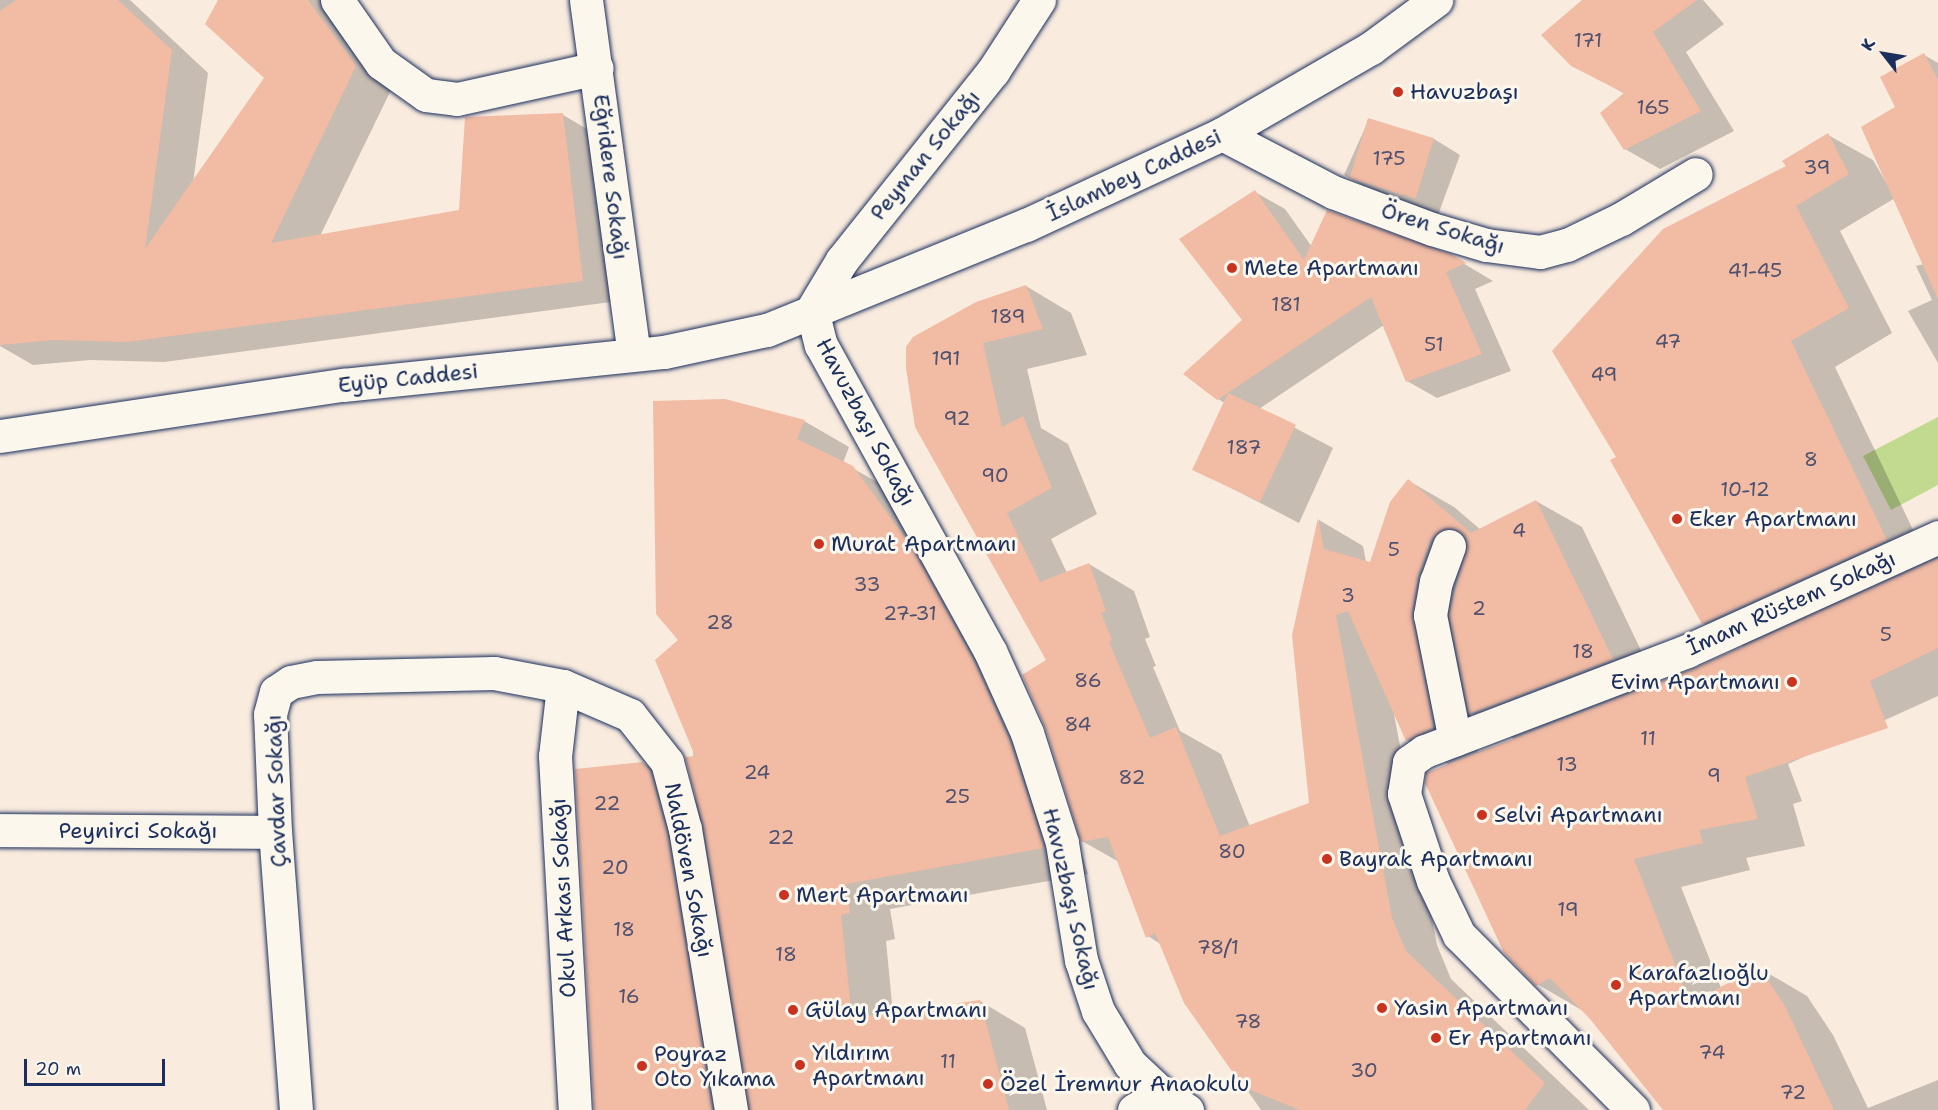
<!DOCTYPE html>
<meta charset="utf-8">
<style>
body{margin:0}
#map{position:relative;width:1938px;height:1110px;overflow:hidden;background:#f9ebde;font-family:"Shantell Sans",sans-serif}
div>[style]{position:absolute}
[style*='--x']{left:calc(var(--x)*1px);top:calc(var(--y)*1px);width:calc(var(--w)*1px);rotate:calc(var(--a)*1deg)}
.green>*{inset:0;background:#c1da90}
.shadow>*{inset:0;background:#0003}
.building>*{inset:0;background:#f1bba4;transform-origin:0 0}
.roads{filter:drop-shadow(0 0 2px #1b2f5e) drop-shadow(0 0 2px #1b2f5e)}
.minor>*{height:33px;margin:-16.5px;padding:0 16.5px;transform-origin:16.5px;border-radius:16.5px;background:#fbf7ec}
.major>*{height:33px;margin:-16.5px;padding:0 16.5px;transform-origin:16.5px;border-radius:16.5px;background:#fbf7ec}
.dots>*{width:16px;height:16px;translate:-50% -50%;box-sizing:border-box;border:3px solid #fbf7ec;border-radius:50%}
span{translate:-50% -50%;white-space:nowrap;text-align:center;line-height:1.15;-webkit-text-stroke:6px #fbf7ec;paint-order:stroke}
.number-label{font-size:20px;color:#505270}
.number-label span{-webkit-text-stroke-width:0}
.poi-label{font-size:22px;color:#1b2f5e}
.left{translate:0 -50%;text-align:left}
.right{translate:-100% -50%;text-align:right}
.street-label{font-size:22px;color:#1b2f5e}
.north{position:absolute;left:1854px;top:24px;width:60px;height:60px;-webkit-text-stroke:4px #fbf7ec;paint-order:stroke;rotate:301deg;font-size:16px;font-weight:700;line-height:24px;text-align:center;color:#1b2f5e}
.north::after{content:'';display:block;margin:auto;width:21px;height:27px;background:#1b2f5e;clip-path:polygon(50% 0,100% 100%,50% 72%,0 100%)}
.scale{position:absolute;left:24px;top:1059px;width:141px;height:27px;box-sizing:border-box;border:3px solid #1b2f5e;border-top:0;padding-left:8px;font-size:18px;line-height:21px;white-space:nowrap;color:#1b2f5e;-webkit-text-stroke:4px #fbf7ec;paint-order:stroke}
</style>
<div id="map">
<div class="green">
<i style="clip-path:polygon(1938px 417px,1938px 485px,1891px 510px,1863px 456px)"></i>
</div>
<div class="shadow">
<i style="clip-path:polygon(0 0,130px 0,208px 73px,193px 183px,266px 78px,220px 0,329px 0,392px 88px,320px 236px,460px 212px,563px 115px,599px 136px,618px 301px,164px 362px,90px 360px,33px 365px,0 346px)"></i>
<i style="clip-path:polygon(1584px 0,1703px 0,1724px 24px,1686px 52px,1734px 131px,1660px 169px,1625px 149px,1625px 94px,1572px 64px)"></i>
<i style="clip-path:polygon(evenodd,1924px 55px,1938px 63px,1938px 363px,1908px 311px,1932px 300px,1916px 266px,1924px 264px,1895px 198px,1840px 231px,1892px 333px,1835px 367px,1928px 561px,1938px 556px,1938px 696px,1788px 764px,1802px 801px,1793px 804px,1805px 846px,1746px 858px,1750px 870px,1681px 887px,1721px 988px,1759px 968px,1807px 996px,1833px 1035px,1868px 1108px,1938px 1080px,1938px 1110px,1665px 1110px,1585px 1012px,1537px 984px,1428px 774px,1448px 764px,1407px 740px,1394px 714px,1437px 945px,1451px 979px,1589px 1110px,1261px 1110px,1186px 1002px,1162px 945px,1148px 936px,1119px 862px,1082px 841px,1048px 660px,916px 427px,1026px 286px,1071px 313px,1087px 355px,1027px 369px,1041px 428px,1068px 444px,1097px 514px,1051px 539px,1067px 573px,1089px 564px,1134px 591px,1150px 637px,1145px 639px,1156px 666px,1153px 667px,1180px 731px,1221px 754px,1250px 827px,1311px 804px,1293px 635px,1319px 520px,1363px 546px,1366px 562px,1371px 563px,1409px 481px,1454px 507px,1481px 530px,1536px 501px,1582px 527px,1657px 684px,1744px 647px,1703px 623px,1618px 458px,1788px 167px,1828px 135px,1873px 160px,1894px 196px,1897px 108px,1924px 55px,1470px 713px,1514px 739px,1478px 752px,1470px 713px)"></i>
<i style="clip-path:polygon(1369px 119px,1434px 139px,1460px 155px,1438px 215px,1371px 190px,1344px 175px)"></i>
<i style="clip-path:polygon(1255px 192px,1285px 209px,1312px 247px,1451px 256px,1493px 281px,1475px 289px,1511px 371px,1437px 398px,1407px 381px,1384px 325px,1259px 409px,1333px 448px,1299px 523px,1194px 469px,1225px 403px,1218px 399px,1244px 320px)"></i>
<i style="clip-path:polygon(804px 421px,849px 447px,843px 463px,899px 494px,1054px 767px,1088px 874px,890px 909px,895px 939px,886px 941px,893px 1014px,980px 1001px,1025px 1028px,1047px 1110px,595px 1110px,643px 763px,688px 790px,699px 803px,680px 640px)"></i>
</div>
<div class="building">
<i style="clip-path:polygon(16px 0,118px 0,172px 50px,145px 249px,264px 78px,205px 24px,218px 0,308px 0,356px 66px,271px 243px,459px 210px,465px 117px,563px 113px,583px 281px,127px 342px,53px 340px,0 345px,0 11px)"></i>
<i style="clip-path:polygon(1582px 0,1697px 0,1653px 32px,1701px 111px,1624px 150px,1600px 113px,1624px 93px,1571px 66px,1541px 35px)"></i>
<i style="clip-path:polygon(1924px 53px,1938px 80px,1938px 299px,1861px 127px,1895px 107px,1880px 77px)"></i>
<i style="left:1368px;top:118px;width:69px;height:63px;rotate:17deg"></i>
<i style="clip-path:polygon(1828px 133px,1849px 174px,1796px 206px,1849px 308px,1791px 341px,1887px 540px,1702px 624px,1610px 460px,1616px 457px,1552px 351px,1663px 229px,1786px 166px,1782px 161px)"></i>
<i style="clip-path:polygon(1255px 190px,1304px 260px,1327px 210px,1451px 254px,1466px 263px,1446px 272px,1482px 354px,1406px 382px,1371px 297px,1217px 400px,1183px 374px,1242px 320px,1179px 239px)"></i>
<i style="clip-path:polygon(1026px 285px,1043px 329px,983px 343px,1002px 427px,1023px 416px,1052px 488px,1007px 513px,1040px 582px,1089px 563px,1106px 611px,1101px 613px,1112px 640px,1109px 642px,1150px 738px,1176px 727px,1220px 836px,1309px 803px,1292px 635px,1318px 518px,1324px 549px,1370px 562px,1390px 502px,1408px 479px,1471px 533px,1536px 500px,1613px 659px,1469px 714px,1449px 615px,1468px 543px,1463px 534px,1445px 528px,1431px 539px,1418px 575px,1412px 612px,1433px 728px,1406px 741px,1348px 611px,1336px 615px,1392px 918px,1406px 951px,1545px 1083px,1525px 1110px,1300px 1110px,1243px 1087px,1184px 1003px,1155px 933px,1146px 938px,1108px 837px,1081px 842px,1045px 727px,1022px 675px,1046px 660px,915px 427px,906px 368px,906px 347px,913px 337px,976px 302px)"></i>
<i style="left:1228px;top:393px;width:75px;height:85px;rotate:25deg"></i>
<i style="clip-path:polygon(725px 399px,805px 420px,797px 439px,853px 466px,909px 543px,973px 659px,1009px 740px,1044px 848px,846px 884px,850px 913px,841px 915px,852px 1018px,980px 1000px,1009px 1110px,749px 1110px,703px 826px,685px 757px,695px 756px,655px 660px,678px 640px,656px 614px,653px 401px)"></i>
<i style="clip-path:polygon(1938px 558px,1938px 648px,1870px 681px,1888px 728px,1745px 777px,1758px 819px,1699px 830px,1703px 843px,1634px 859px,1690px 1003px,1759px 967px,1785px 1006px,1834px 1110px,1663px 1110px,1590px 1019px,1550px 978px,1536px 986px,1504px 953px,1425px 783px,1426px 773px,1695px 668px)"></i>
<i style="clip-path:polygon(643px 762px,650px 771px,667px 833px,712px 1110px,594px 1110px,575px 769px)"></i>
</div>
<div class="roads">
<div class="minor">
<i style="--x:337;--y:0;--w:77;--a:55.1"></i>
<i style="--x:381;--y:63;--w:55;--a:35.4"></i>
<i style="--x:426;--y:95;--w:31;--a:7"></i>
<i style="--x:457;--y:99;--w:143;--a:-12.5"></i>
<i style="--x:586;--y:0;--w:357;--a:82.3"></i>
<i style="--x:1039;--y:0;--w:85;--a:122.9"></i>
<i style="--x:993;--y:71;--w:242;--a:128.6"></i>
<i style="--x:842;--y:260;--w:58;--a:121"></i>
<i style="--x:812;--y:310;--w:36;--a:76"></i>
<i style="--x:821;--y:345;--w:350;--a:61.1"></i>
<i style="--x:990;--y:651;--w:90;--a:65.7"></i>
<i style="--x:1027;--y:733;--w:115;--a:72.3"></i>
<i style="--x:1062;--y:843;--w:119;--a:80.8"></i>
<i style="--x:1081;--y:960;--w:54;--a:71.6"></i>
<i style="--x:1098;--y:1011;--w:62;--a:58.9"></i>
<i style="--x:1130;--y:1064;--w:44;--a:43.2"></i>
<i style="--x:1162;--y:1094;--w:30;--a:33"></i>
<i style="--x:1222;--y:134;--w:125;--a:27.6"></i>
<i style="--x:1333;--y:192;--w:106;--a:20.5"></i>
<i style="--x:1432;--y:229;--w:56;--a:16.5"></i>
<i style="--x:1486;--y:245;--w:54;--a:7.4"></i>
<i style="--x:1540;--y:252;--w:28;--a:-15"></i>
<i style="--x:1567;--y:245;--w:60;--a:-25.7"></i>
<i style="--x:1621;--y:219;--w:87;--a:-31"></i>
<i style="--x:1449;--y:546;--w:37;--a:110"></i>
<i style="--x:1436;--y:581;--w:35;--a:100"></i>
<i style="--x:1430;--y:615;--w:127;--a:78.7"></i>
<i style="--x:563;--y:686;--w:70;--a:96.5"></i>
<i style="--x:555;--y:756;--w:355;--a:86.8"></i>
<i style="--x:0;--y:830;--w:275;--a:0.4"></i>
<i style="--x:296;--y:1110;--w:279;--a:-94.3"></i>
<i style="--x:275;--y:832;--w:118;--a:-92.4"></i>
<i style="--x:270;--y:714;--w:23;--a:-75"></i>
<i style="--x:276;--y:692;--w:18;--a:-34"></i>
<i style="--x:291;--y:682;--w:26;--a:-11"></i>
<i style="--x:317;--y:677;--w:177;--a:-1.3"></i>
<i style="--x:494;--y:673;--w:70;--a:10.7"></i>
<i style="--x:563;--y:686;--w:73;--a:23.4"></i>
<i style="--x:630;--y:715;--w:60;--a:51.8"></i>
<i style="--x:667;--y:762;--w:69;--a:75"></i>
<i style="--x:685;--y:829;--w:285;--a:80.7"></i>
<i style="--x:1134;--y:1110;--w:32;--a:-30"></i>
<i style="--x:1633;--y:1110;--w:247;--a:-134.8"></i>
<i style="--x:1459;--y:935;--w:60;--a:-115.7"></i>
<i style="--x:1433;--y:881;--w:92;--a:-108.4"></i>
<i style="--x:1404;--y:794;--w:32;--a:-81"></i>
<i style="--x:1409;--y:762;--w:19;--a:-35"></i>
<i style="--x:1425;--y:751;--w:280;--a:-20.9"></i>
<i style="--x:1687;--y:651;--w:276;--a:-24.4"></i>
</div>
<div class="major">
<i style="--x:0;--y:436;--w:347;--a:-8.5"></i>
<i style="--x:343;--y:385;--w:323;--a:-5.9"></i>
<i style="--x:664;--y:352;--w:105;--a:-12.1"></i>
<i style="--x:767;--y:330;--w:279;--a:-22.1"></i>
<i style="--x:1026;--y:225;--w:216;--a:-24.9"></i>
<i style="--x:1222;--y:134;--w:172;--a:-30"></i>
<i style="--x:1371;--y:48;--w:81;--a:-36.4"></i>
</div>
</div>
<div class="dots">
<i style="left:1398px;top:92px;background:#c8321e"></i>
<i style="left:1232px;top:268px;background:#c8321e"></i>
<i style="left:1677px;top:519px;background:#c8321e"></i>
<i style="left:819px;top:544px;background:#c8321e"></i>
<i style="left:1792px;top:682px;background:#c8321e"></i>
<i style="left:1482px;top:815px;background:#c8321e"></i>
<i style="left:1327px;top:859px;background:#c8321e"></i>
<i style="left:784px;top:895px;background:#c8321e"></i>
<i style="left:1616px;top:985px;background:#c8321e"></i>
<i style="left:1382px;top:1008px;background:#c8321e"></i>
<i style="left:793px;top:1010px;background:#c8321e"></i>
<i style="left:1436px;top:1038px;background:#c8321e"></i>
<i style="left:800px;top:1065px;background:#c8321e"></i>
<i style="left:642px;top:1066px;background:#c8321e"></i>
<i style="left:988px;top:1084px;background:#c8321e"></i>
</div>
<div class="number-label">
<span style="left:1588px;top:40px">171</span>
<span style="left:1653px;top:107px">165</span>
<span style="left:1389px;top:158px">175</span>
<span style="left:1817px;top:167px">39</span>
<span style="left:1755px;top:270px">41-45</span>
<span style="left:1286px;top:304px">181</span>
<span style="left:1008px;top:316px">189</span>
<span style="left:1668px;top:341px">47</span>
<span style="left:1434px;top:344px">51</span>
<span style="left:946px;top:358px">191</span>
<span style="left:1604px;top:374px">49</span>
<span style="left:957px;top:418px">92</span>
<span style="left:1244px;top:447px">187</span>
<span style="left:1811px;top:459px">8</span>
<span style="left:995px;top:475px">90</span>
<span style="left:1745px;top:489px">10-12</span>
<span style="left:1519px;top:530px">4</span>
<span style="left:1394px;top:549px">5</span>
<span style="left:867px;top:584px">33</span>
<span style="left:1348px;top:595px">3</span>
<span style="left:1479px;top:608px">2</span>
<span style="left:910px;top:613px">27-31</span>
<span style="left:720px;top:622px">28</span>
<span style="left:1886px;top:634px">5</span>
<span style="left:1583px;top:651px">18</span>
<span style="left:1088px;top:680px">86</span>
<span style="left:1078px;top:724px">84</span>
<span style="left:1648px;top:738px">11</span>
<span style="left:1567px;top:764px">13</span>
<span style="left:757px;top:772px">24</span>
<span style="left:1714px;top:775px">9</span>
<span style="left:1132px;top:777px">82</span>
<span style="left:957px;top:796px">25</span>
<span style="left:607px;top:803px">22</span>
<span style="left:781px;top:837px">22</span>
<span style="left:1232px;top:851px">80</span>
<span style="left:615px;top:867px">20</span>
<span style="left:1568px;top:909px">19</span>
<span style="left:624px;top:929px">18</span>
<span style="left:1218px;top:947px">78/1</span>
<span style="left:786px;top:954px">18</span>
<span style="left:629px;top:996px">16</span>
<span style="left:1248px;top:1021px">78</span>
<span style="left:1712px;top:1052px">74</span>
<span style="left:948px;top:1061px">11</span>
<span style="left:1364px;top:1070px">30</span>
<span style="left:1793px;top:1092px">72</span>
</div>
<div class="poi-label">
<span class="left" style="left:1410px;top:92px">Havuzbaşı</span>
<span class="left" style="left:1244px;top:268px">Mete Apartmanı</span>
<span class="left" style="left:1689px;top:519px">Eker Apartmanı</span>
<span class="left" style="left:831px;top:544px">Murat Apartmanı</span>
<span class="right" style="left:1780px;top:682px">Evim Apartmanı</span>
<span class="left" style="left:1494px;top:815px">Selvi Apartmanı</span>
<span class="left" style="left:1339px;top:859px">Bayrak Apartmanı</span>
<span class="left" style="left:796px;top:895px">Mert Apartmanı</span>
<span class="left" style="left:1628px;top:985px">Karafazlıoğlu<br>Apartmanı</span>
<span class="left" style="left:1394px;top:1008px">Yasin Apartmanı</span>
<span class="left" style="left:805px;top:1010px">Gülay Apartmanı</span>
<span class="left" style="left:1448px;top:1038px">Er Apartmanı</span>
<span class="left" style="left:812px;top:1065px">Yıldırım<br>Apartmanı</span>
<span class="left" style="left:654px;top:1066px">Poyraz<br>Oto Yıkama</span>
<span class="left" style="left:1000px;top:1084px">Özel İremnur Anaokulu</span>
</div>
<div class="street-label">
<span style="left:925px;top:155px;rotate:-51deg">Peyman Sokağı</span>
<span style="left:1134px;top:175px;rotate:-25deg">İslambey Caddesi</span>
<span style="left:611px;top:177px;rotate:83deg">Eğridere Sokağı</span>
<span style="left:1443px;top:228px;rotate:17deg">Ören Sokağı</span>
<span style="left:408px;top:378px;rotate:-6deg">Eyüp Caddesi</span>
<span style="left:866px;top:422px;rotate:62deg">Havuzbaşı Sokağı</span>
<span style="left:1791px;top:603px;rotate:-24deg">İmam Rüstem Sokağı</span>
<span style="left:276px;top:791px;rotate:-92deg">Çavdar Sokağı</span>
<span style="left:138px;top:831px">Peynirci Sokağı</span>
<span style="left:689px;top:870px;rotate:79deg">Naldöven Sokağı</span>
<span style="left:563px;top:898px;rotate:-93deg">Okul Arkası Sokağı</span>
<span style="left:1071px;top:899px;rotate:77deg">Havuzbaşı Sokağı</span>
</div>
<div class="north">K</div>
<div class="scale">20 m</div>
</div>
